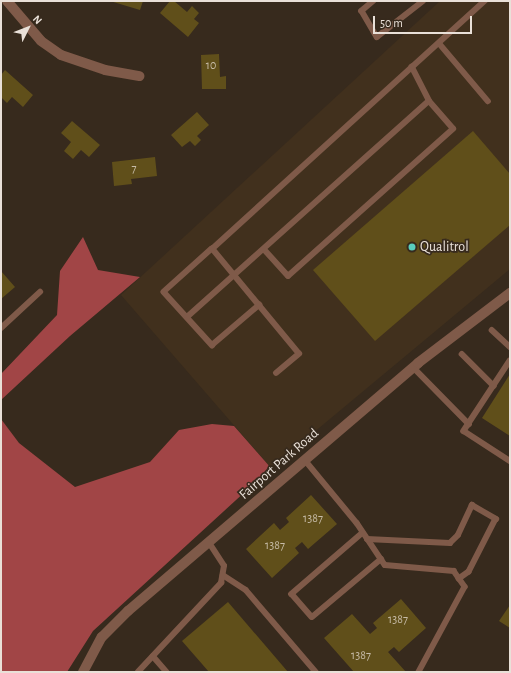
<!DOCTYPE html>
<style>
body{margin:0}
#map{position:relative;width:511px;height:673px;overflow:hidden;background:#372a1d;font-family:"Alegreya Sans",sans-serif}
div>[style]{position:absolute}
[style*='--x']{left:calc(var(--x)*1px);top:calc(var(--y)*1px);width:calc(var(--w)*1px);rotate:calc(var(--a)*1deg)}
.built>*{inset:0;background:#41301d}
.forest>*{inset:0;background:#a14546}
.building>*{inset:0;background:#604f1a}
.service>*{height:5.5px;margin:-2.75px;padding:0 2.75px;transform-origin:2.75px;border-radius:2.75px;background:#7f5a49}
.minor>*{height:10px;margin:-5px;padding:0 5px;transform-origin:5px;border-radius:5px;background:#7f5a49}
.dots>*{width:11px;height:11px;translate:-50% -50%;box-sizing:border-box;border:2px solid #372a1d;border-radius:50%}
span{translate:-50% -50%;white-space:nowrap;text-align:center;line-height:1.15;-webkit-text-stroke:3.5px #372a1d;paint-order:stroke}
.number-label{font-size:12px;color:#c7bca8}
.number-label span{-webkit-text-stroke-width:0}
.poi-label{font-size:14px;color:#e9e0d8}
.left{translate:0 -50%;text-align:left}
.street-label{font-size:14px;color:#e9e0d8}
.frame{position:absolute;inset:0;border:2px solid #e9e0d8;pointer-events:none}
.north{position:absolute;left:8px;top:8px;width:40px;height:40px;-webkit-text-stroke:3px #372a1d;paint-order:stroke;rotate:48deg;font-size:11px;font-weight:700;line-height:16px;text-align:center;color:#e9e0d8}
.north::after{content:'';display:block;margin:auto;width:14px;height:18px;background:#e9e0d8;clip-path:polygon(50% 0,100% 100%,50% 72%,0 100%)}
.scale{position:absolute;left:373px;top:16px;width:99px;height:18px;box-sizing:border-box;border:2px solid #e9e0d8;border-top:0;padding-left:5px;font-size:12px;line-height:14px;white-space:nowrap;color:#e9e0d8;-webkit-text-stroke:3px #372a1d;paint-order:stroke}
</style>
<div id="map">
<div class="built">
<i style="clip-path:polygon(440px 1px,510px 1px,510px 269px,271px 468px,121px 295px)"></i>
</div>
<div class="forest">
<i style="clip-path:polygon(83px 237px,98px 270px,140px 277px,70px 336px,1px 400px,1px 374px,57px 315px,60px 271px)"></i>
<i style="clip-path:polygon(1px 419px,19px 443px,75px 487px,150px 462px,179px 430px,212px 424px,234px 426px,271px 468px,93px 631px,67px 672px,1px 672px)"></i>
</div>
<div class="building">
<i style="clip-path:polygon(110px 1px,143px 1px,140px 10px)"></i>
<i style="clip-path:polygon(170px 1px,174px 1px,187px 12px,192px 6px,199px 13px,194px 19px,199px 23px,188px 37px,160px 13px)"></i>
<i style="clip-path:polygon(219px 54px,220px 77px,226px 76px,226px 89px,202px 89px,201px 55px)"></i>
<i style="clip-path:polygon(5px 70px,33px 95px,23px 107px,12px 97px,7px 103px,1px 97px,1px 75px)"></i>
<i style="clip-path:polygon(197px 112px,209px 125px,197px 136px,201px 140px,195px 146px,190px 141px,182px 147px,171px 135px)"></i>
<i style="clip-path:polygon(72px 121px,100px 145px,89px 157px,81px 150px,73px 159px,64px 151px,71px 142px,61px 133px)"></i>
<i style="clip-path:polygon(473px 131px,510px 174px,510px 225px,375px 341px,313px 270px)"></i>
<i style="clip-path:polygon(155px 157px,157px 176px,131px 179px,132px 184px,114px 186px,112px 162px)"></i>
<i style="clip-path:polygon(1px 271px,15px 287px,1px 299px)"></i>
<i style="clip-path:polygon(510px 374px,510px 436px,482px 418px)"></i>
<i style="clip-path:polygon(311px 495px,337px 524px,308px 549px,302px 542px,295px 548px,299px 553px,272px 578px,246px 549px,274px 523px,280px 530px,289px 522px,286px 518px)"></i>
<i style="clip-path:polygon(401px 599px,426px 628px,399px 652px,394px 647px,388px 652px,406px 672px,354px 672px,324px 638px,352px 614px,370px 634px,377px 628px,373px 623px)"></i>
<i style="clip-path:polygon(228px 602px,288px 672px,209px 672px,182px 641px)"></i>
<i style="clip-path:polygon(510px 605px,510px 628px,499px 621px)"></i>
</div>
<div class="service">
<i style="--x:374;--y:1;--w:16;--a:140"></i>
<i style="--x:362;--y:11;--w:30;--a:60"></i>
<i style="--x:377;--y:37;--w:58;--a:-38"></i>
<i style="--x:439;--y:43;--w:76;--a:49.8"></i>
<i style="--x:212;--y:249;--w:64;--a:138.1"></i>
<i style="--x:164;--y:292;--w:72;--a:47.8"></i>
<i style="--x:212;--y:345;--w:62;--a:-40.4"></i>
<i style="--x:264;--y:249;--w:36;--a:48"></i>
<i style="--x:288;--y:276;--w:221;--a:-41.7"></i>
<i style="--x:453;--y:129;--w:37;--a:-131"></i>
<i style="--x:429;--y:101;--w:38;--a:-117"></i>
<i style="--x:187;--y:317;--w:324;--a:-41.8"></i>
<i style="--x:1;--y:328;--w:53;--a:-42.7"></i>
<i style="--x:492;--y:330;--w:25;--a:43"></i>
<i style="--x:462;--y:354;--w:45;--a:45"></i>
<i style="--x:510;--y:361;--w:84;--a:123.3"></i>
<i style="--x:464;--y:431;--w:55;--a:33.1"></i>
<i style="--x:413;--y:367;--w:80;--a:45.5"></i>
<i style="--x:276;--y:373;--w:30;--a:-40"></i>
<i style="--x:299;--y:354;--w:136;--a:-129.6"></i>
<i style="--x:212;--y:249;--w:369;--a:-42.3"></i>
<i style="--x:305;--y:460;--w:82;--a:50.5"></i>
<i style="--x:357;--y:523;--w:50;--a:56.3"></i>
<i style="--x:385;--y:565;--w:69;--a:5"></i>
<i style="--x:454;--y:571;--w:19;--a:55"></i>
<i style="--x:465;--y:587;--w:97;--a:118.4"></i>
<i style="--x:363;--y:533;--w:94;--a:139.3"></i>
<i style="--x:292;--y:594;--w:30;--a:49"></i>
<i style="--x:312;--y:617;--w:90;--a:-40"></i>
<i style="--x:367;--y:539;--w:83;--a:2.8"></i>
<i style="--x:450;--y:543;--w:11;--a:-45"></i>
<i style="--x:458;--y:535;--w:33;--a:-65"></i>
<i style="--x:472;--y:505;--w:28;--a:30"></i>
<i style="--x:496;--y:519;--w:59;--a:117"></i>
<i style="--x:469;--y:572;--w:12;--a:145"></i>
<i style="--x:223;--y:575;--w:27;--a:33"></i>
<i style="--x:246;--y:590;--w:108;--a:49.5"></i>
<i style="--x:153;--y:656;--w:21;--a:49"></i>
<i style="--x:138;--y:672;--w:122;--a:-47"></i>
<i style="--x:221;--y:583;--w:17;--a:-80"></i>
<i style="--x:224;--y:566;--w:27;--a:-123"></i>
</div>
<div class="minor">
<i style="--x:7;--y:1;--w:52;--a:49.6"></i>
<i style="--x:41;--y:41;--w:24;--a:35"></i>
<i style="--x:61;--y:55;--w:46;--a:18.8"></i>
<i style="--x:105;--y:70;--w:35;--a:10"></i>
<i style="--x:83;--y:672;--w:40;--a:-62"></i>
<i style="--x:102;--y:637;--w:37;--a:-45"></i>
<i style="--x:128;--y:611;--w:382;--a:-40.5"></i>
<i style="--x:418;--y:363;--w:116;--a:-37.3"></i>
</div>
<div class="dots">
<i style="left:412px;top:247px;background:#59cebe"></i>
</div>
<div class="number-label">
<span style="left:211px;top:66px">10</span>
<span style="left:134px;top:169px">7</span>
<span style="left:313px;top:519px">1387</span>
<span style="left:275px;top:546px">1387</span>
<span style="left:398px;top:620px">1387</span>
<span style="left:361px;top:656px">1387</span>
</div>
<div class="poi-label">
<span class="left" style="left:420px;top:247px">Qualitrol</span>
</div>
<div class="street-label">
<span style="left:279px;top:464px;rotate:-41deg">Fairport Park Road</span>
</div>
<div class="frame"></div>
<div class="north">N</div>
<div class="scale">50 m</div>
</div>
